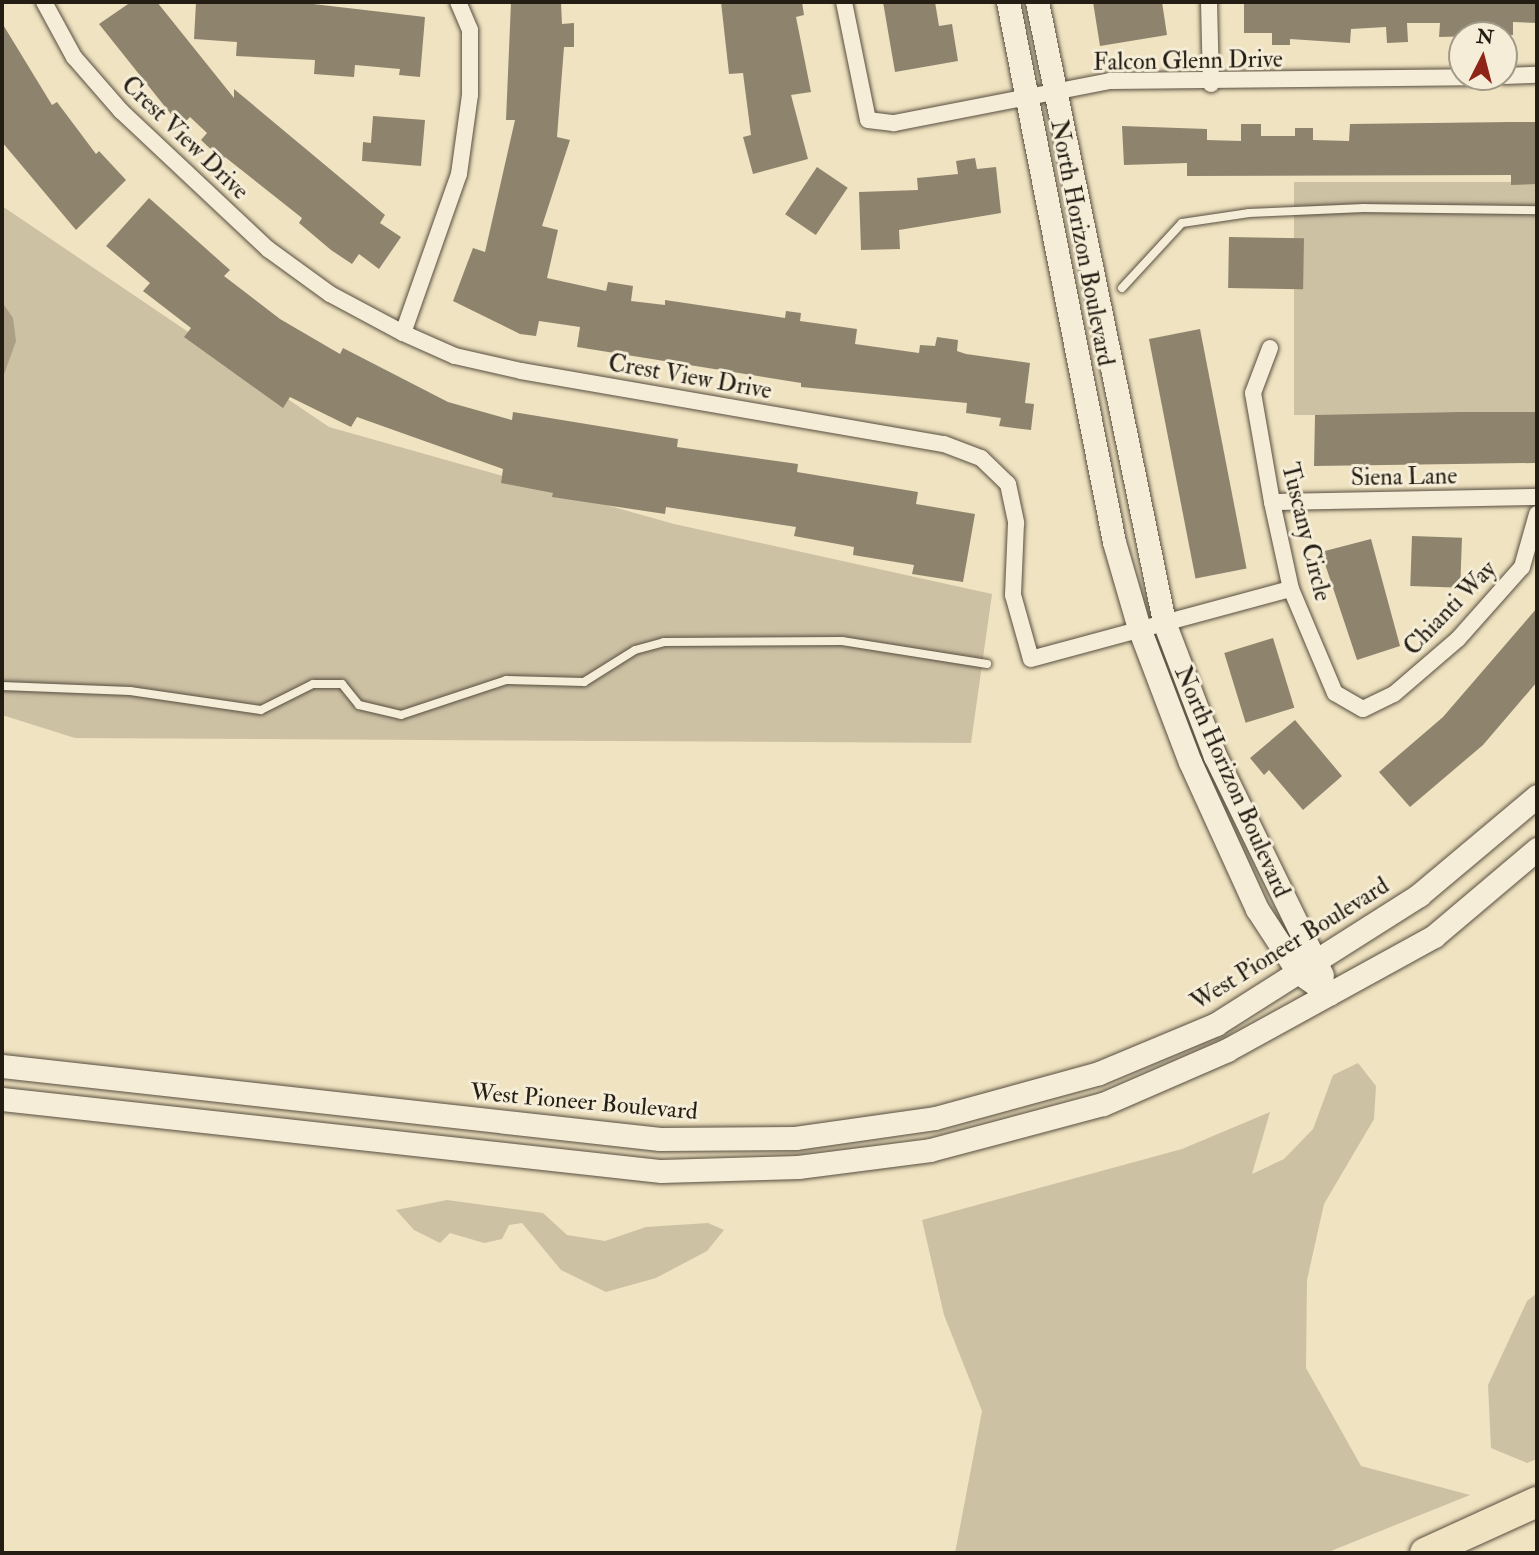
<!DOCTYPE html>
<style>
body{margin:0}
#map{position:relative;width:1539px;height:1555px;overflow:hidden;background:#f0e3c1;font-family:"IM FELL Double Pica",serif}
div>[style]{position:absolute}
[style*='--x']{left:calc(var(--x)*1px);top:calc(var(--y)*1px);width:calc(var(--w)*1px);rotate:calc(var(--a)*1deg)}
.green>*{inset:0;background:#cdc1a4;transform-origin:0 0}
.water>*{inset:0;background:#aba086}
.building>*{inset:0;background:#8e846e;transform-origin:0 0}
.roads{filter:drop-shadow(0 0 2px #574e3f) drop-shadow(0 0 2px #574e3f)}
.lane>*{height:8px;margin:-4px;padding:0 4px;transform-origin:4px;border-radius:4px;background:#f5edd7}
.street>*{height:16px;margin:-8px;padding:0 8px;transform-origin:8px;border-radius:8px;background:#f5edd7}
.secondary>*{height:23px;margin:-11.5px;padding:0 11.5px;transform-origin:11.5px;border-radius:11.5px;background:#f5edd7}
.highway>*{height:30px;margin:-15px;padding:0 15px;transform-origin:15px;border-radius:15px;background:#f0e3c1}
span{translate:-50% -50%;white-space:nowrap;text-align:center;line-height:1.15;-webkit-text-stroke:6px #f5edd7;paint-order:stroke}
.street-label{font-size:24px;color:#241d14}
.frame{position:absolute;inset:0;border:4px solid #241d14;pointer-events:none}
.north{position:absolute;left:1448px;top:21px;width:70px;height:70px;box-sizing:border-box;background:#f5edd7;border:2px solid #a19a89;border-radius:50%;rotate:6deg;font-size:19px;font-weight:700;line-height:28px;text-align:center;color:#241d14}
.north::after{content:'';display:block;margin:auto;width:24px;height:32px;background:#8f2418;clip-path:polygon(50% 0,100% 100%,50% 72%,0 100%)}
</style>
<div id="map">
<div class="green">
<i style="left:1537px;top:182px;width:233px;height:243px;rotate:90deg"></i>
<i style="clip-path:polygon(2px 206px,329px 427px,674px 524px,992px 594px,971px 743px,75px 738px,2px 715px)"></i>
<i style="clip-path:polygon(1358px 1063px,1376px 1086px,1374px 1119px,1324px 1204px,1307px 1280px,1306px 1368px,1361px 1466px,1470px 1495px,1326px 1553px,955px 1553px,982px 1411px,944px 1315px,922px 1220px,1182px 1149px,1270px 1112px,1252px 1174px,1284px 1159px,1313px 1129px,1333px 1075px)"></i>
<i style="clip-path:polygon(447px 1200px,543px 1213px,567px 1235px,605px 1241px,646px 1227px,708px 1223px,724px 1230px,707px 1251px,656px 1278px,606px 1292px,561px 1270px,522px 1223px,509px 1225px,502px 1239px,484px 1243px,450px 1233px,440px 1243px,414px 1230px,396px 1210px)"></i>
<i style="clip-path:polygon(1537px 1293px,1537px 1459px,1527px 1463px,1491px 1448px,1488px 1385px,1527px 1301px)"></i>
</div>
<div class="water">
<i style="clip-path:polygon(2px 302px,13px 318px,16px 341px,2px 380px)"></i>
</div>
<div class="building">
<i style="clip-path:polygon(131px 2px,157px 2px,234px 98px,234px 89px,385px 215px,380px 223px,401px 237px,379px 269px,359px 254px,352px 264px,331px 250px,299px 223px,302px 218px,225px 157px,222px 160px,201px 140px,207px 133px,190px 117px,184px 123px,174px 118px,99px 24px)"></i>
<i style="clip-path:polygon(196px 2px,296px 2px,425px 17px,420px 77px,399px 75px,400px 69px,355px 65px,354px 77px,314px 74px,315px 60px,236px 56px,237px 42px,194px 39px)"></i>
<i style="clip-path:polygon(511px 2px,561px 2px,562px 24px,574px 23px,574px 47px,564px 47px,557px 137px,570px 140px,542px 226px,558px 230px,547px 278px,606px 291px,608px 282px,633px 286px,631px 301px,665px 305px,665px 300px,785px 318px,786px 311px,801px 313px,800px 321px,857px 329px,855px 344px,919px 353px,920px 345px,935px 346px,937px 337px,958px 340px,957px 351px,966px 354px,1030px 363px,1025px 403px,1034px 404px,1031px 430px,999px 426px,1001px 418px,966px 413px,967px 403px,801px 387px,801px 383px,577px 347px,580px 327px,539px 321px,536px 336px,520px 334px,453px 301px,473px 248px,485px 252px,515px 120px,506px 120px)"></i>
<i style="clip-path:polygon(721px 2px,802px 2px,804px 15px,796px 17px,811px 92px,791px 95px,808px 159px,753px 174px,743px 137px,751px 135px,743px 73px,729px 74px)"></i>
<i style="clip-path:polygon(883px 2px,935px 2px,939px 26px,952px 24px,958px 61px,895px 72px)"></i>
<i style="clip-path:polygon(1093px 2px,1162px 2px,1167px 35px,1100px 46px)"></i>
<i style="clip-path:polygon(1244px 2px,1537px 2px,1537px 23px,1513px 22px,1513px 35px,1439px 37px,1440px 23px,1407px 23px,1408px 42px,1387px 43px,1386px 27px,1351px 29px,1350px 43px,1290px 39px,1290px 45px,1272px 45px,1272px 33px,1244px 33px)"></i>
<i style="clip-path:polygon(2px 23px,52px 105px,57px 102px,96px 154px,99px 151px,126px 180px,76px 230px,2px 142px)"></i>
<i style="clip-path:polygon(373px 116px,425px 120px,421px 166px,362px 161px,363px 142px,371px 143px)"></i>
<i style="clip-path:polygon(1510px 122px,1537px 122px,1537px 184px,1511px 185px,1511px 175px,1187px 176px,1187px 163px,1124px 165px,1122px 126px,1207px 129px,1207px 140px,1241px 141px,1241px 124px,1261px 124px,1261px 136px,1295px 136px,1295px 128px,1313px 128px,1313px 140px,1349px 141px,1350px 124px)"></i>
<i style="clip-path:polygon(975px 158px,977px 169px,996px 167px,1001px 213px,899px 230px,900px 249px,861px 250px,859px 192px,918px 190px,917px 178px,958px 174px,956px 161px)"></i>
<i style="left:817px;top:167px;width:37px;height:57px;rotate:34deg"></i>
<i style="clip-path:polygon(149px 198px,230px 270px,224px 276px,280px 319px,340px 354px,343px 348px,448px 402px,512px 420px,513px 412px,678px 439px,677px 447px,798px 464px,797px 472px,918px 492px,916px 504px,975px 514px,963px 582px,912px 574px,914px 565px,853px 555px,854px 547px,794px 536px,796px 527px,666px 507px,665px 514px,552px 497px,553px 493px,501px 483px,503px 469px,357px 417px,351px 427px,290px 397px,283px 408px,184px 337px,191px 328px,143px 291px,150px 283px,106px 246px)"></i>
<i style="left:1229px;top:237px;width:75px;height:51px;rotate:1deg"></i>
<i style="left:1200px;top:329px;width:244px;height:52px;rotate:79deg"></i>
<i style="clip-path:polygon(1461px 412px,1535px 412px,1535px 463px,1314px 466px,1315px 415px)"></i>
<i style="left:1412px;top:536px;width:50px;height:50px;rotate:2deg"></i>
<i style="clip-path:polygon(1371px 539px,1400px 646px,1357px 660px,1321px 552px)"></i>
<i style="clip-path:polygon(1537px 608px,1537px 682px,1483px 745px,1410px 807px,1379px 772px,1443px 717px)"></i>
<i style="left:1273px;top:638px;width:73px;height:51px;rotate:73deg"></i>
<i style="clip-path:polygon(1295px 720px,1342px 776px,1303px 810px,1269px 770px,1264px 775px,1250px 758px)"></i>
</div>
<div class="roads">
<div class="lane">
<i style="--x:1122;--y:288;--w:88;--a:-47.3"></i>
<i style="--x:1182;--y:223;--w:68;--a:-8.5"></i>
<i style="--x:1249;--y:213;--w:115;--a:-2.5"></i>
<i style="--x:1364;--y:208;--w:173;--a:0.7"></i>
<i style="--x:2;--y:686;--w:128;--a:2.2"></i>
<i style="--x:130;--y:691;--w:132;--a:8.3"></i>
<i style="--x:261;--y:710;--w:58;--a:-26.6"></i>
<i style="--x:313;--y:684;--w:29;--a:0"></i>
<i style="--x:342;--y:684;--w:27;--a:51"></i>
<i style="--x:359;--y:705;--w:43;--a:13.4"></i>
<i style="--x:401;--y:715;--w:111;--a:-18.4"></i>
<i style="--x:506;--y:680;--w:78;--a:1.5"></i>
<i style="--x:584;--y:682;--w:60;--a:-32.1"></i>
<i style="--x:635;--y:650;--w:30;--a:-15"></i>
<i style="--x:664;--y:642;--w:178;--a:-0.3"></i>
<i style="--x:842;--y:641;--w:147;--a:9"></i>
</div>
<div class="street">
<i style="--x:44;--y:2;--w:63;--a:61.4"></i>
<i style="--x:74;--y:57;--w:72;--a:49"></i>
<i style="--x:121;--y:111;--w:202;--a:43.2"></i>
<i style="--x:268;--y:249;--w:77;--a:36"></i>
<i style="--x:330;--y:294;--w:83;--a:28.1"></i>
<i style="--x:403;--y:333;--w:57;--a:23.9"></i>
<i style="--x:455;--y:356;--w:68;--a:12.8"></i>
<i style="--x:521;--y:371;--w:429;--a:9.8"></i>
<i style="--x:944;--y:444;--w:40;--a:21"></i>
<i style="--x:981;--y:458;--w:37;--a:44"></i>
<i style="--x:1008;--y:484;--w:40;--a:78"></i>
<i style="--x:1016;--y:523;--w:72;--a:92.4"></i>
<i style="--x:1013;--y:595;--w:66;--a:74.3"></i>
<i style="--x:1031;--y:659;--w:269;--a:-15.1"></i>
<i style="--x:844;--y:2;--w:120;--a:78.5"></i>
<i style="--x:868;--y:120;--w:26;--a:7"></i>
<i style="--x:894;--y:123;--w:220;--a:-11"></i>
<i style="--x:1110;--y:81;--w:360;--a:-0.6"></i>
<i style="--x:1209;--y:2;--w:82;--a:88.6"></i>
<i style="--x:1504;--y:76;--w:33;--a:-2"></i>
<i style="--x:403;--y:333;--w:169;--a:-70.6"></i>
<i style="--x:459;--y:174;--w:80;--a:-82.1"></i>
<i style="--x:470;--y:95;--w:65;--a:-90"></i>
<i style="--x:470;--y:30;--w:30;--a:-113"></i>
<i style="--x:1270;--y:348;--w:48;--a:110.7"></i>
<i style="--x:1253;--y:393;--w:111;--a:80.1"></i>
<i style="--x:1272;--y:502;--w:89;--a:77.7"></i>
<i style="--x:1291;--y:589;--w:113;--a:67.1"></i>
<i style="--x:1335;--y:693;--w:32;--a:30"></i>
<i style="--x:1363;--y:709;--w:34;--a:-26"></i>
<i style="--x:1394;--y:694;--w:84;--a:-40.7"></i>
<i style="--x:1458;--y:639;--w:96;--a:-48.4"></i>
<i style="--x:1522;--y:567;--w:55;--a:-74.2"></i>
<i style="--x:1272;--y:502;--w:265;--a:-1.1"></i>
</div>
<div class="secondary">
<i style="--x:1008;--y:2;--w:550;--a:78.89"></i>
<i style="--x:1114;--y:542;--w:90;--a:73.8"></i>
<i style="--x:1139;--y:628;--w:143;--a:69.2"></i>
<i style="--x:1190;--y:762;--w:162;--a:65.5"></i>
<i style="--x:1257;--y:909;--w:75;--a:56.9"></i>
<i style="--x:1298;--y:972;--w:38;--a:35"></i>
<i style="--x:1037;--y:2;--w:633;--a:78.42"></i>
<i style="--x:1164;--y:622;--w:143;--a:69.2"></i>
<i style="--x:1215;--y:756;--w:244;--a:64"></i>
<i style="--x:2;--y:1066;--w:662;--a:6.33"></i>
<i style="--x:660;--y:1139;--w:135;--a:-0.4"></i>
<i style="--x:795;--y:1138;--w:141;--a:-8.1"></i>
<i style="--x:935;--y:1118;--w:170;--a:-15.3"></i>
<i style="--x:1099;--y:1073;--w:127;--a:-22.7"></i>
<i style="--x:1216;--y:1024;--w:241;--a:-32.4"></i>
<i style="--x:1419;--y:895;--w:154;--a:-40"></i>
<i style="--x:2;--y:1099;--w:663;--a:6.24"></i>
<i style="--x:661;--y:1171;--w:137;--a:-1.7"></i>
<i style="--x:798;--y:1167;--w:133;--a:-7.3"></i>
<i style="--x:930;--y:1150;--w:179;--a:-14.9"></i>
<i style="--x:1103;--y:1104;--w:135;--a:-23.5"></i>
<i style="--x:1227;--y:1050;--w:236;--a:-28.8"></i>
<i style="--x:1434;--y:936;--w:135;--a:-40.2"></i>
</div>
<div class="highway">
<i style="--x:1425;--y:1553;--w:123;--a:-24.5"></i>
</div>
</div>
<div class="street-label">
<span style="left:1188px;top:61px;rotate:-1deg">Falcon Glenn Drive</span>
<span style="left:185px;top:138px;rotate:44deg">Crest View Drive</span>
<span style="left:1082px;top:243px;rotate:79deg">North Horizon Boulevard</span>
<span style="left:690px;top:377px;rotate:10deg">Crest View Drive</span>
<span style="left:1404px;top:477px;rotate:-1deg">Siena Lane</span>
<span style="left:1306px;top:532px;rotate:76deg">Tuscany Circle</span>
<span style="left:1450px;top:608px;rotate:-46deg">Chianti Way</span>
<span style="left:1232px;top:782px;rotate:66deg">North Horizon Boulevard</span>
<span style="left:1290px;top:944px;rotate:-32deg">West Pioneer Boulevard</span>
<span style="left:584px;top:1102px;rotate:5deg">West Pioneer Boulevard</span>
</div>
<div class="frame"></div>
<div class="north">N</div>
</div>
